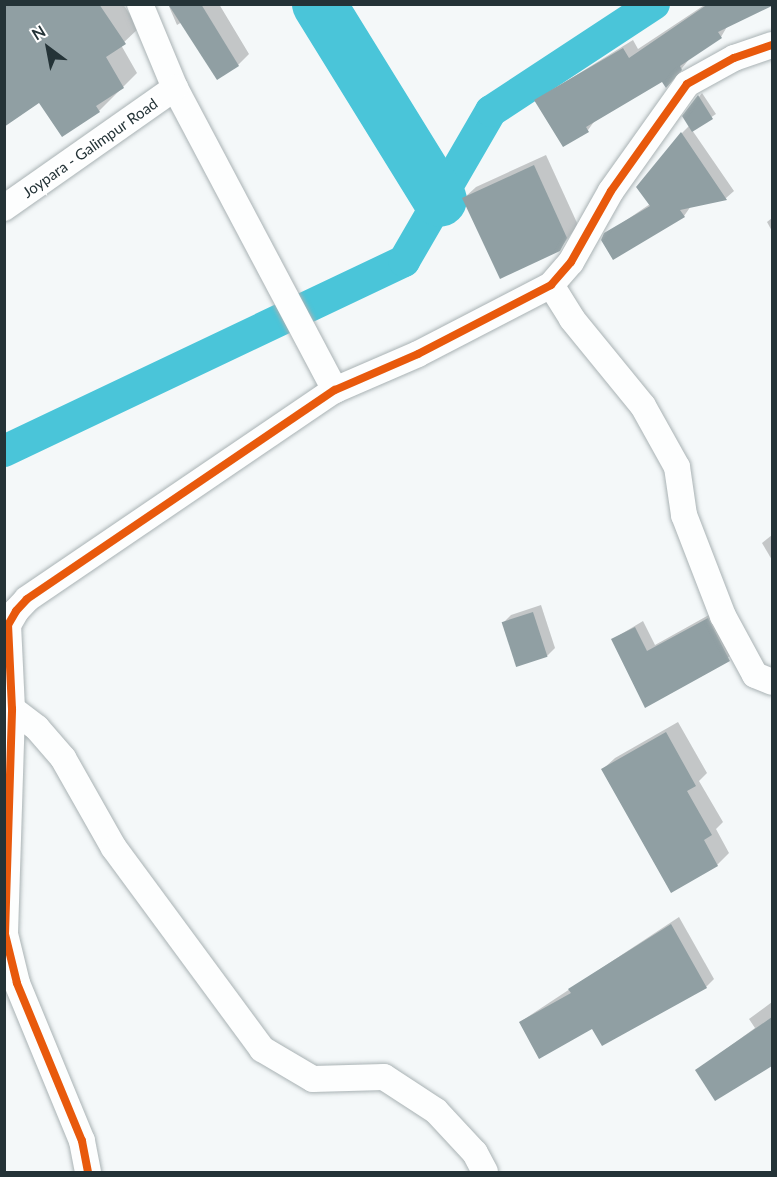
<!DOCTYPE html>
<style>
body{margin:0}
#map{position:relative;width:777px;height:1177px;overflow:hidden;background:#f4f8f9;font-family:Lato,sans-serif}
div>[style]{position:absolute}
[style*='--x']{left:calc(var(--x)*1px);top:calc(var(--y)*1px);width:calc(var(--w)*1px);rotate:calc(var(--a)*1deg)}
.shadow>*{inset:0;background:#0003}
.canal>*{height:32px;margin:-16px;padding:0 16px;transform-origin:16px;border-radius:16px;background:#4ac5d9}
.river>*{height:54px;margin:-27px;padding:0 27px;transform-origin:27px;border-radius:27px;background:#4ac5d9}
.building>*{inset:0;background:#909fa3;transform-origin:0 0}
.roads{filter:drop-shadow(0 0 2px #a9b2b4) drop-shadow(0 0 2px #a9b2b4)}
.minor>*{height:26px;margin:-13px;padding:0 13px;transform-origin:13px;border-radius:13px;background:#fdfefe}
.cycleway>*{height:8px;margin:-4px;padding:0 4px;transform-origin:4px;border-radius:4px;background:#e8590c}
span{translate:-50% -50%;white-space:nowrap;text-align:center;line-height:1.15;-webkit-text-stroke:6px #fff;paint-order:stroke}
.street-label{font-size:15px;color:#243337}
.frame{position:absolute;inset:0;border:6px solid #243337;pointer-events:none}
.north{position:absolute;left:18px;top:18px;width:60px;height:60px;-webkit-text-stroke:4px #fff;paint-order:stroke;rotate:328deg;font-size:16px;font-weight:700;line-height:24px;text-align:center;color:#243337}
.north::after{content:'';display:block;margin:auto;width:21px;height:27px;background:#243337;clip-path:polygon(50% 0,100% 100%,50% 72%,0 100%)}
</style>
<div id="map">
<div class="shadow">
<i style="clip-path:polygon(4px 4px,123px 4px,139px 28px,121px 45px,137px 73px,99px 111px)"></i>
<i style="clip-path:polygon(168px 4px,219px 4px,249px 54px,238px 65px,182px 22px,177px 25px)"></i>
<i style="clip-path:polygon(706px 4px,772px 4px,728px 25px,721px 37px,690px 58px,675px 77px,662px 79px,596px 119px,588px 130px,536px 100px,633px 40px,638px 49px)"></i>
<i style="clip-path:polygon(702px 93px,716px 114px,692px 130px,734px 191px,726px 198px,691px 206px,684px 216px,614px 258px,606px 234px,650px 204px,682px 133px,690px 125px,684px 116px)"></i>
<i style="clip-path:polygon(546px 155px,578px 225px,559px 250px,464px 198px,476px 187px)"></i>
<i style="clip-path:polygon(772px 218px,772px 231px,767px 222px)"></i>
<i style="clip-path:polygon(772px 535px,772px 560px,762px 543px)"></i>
<i style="clip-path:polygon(541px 605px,555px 648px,547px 656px,503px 623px,511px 615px)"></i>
<i style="clip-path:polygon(716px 611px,737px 652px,645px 706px,613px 639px,643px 621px,655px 645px)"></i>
<i style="clip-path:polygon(678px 722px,707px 773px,699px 781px,723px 822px,716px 829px,729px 853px,717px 865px,603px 769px,615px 758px)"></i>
<i style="clip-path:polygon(679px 917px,714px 979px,706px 987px,593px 1027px,520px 1022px)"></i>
<i style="clip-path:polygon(772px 1002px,772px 1064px,716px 1099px,697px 1070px,755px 1028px,749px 1019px)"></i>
</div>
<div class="canal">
<i style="--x:4;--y:451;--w:443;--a:-25.4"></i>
<i style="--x:404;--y:261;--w:173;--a:-59.9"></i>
<i style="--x:491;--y:111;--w:195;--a:-33.3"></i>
</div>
<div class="river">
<i style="--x:319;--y:4;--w:230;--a:58.3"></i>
</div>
<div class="building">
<i style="clip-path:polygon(4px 4px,99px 4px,126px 44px,106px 57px,124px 88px,96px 106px,100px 112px,62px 137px,39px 103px,4px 127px)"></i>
<i style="clip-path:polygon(168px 4px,201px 4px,239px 66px,217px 80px)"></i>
<i style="clip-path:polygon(708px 4px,772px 6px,718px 32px,722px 38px,680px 66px,682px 70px,666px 88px,662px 82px,586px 127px,589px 132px,563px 147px,534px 100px,623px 48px,629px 58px)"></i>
<i style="clip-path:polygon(698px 95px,713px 119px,692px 132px,682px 116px)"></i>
<i style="clip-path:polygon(681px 132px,727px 200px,680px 210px,685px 217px,613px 260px,601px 240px,604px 233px,650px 206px,636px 187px)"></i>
<i style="clip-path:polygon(534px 165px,567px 238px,560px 251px,500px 279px,462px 198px)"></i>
<i style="left:533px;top:612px;width:47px;height:33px;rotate:72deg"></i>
<i style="clip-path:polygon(708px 618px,730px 661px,645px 708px,611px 639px,635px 627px,647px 651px)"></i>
<i style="clip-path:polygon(666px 732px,696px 786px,687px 791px,712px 835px,704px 840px,718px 866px,671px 893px,601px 769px)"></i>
<i style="clip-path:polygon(671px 924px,707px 988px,602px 1046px,592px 1029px,539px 1059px,519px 1022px,571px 993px,568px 989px)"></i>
<i style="clip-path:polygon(772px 1017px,772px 1066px,715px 1101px,695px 1070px)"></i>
</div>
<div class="roads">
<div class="minor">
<i style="--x:140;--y:4;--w:91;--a:67.4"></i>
<i style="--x:175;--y:88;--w:342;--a:62.1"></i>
<i style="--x:4;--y:208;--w:209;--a:-35.1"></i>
<i style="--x:551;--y:285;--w:40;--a:58"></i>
<i style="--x:572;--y:319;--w:112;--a:50.8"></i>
<i style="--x:643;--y:406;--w:70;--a:60.9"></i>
<i style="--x:677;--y:467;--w:49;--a:81.7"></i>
<i style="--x:684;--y:515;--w:108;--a:68.9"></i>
<i style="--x:723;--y:616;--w:67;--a:61.5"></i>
<i style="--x:755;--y:675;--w:18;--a:22"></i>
<i style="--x:12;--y:709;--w:31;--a:37"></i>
<i style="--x:37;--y:728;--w:40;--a:49"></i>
<i style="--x:63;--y:758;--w:103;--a:60.5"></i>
<i style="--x:114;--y:848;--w:250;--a:53.6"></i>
<i style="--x:262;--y:1049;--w:59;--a:30.5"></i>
<i style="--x:313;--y:1079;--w:71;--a:-1.6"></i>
<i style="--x:384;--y:1077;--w:62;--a:33.2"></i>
<i style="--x:436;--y:1111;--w:57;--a:47.1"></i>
<i style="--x:475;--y:1153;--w:21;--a:62"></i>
<i style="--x:88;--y:1172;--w:32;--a:-101"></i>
<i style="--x:82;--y:1141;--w:171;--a:-112.4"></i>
<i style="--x:17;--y:983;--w:50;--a:-103.8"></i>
<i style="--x:5;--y:934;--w:225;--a:-88.2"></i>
<i style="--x:12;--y:709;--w:84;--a:-92.7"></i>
<i style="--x:8;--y:625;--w:16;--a:-60"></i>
<i style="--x:16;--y:611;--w:16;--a:-47"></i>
<i style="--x:27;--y:599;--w:372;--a:-34.2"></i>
<i style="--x:335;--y:390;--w:90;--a:-23.4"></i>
<i style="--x:418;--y:354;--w:150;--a:-27.4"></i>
<i style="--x:551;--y:285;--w:30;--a:-49"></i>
<i style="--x:571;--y:262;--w:81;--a:-60.6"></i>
<i style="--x:611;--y:191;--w:131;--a:-54.6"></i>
<i style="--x:687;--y:84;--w:54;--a:-29"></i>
<i style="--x:734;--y:58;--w:40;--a:-18.9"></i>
</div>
</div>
<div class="cycleway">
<i style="--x:88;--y:1172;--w:32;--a:-101"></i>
<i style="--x:82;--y:1141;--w:171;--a:-112.4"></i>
<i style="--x:17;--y:983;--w:50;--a:-103.8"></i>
<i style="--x:5;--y:934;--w:225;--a:-88.2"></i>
<i style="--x:12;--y:709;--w:84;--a:-92.7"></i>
<i style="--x:8;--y:625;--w:16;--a:-60"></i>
<i style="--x:16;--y:611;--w:16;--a:-47"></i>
<i style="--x:27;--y:599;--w:372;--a:-34.2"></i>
<i style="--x:335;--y:390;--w:90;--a:-23.4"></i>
<i style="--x:418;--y:354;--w:150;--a:-27.4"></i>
<i style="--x:551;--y:285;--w:30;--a:-49"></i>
<i style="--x:571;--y:262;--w:81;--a:-60.6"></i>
<i style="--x:611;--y:191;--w:131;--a:-54.6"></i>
<i style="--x:687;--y:84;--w:54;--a:-29"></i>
<i style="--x:734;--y:58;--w:40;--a:-18.9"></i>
</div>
<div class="street-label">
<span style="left:90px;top:148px;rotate:-35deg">Joypara - Galimpur Road</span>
</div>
<div class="frame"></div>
<div class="north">N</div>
</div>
